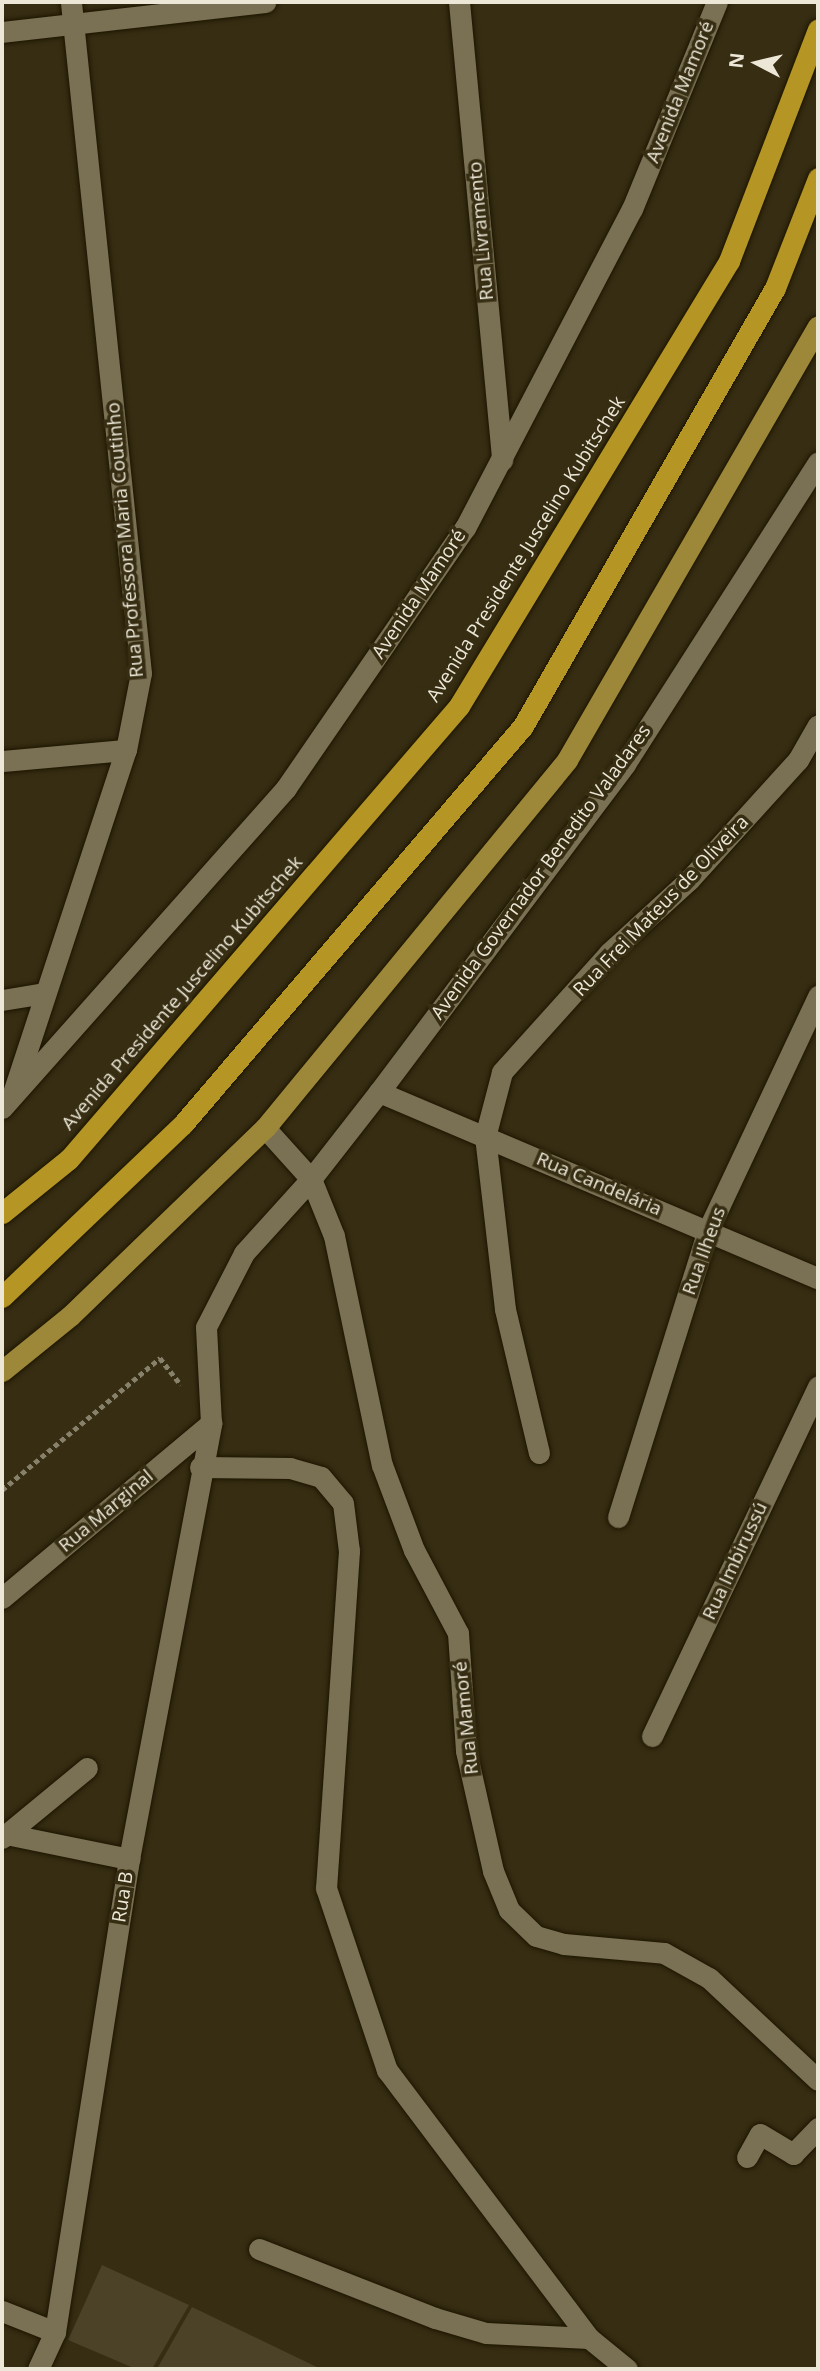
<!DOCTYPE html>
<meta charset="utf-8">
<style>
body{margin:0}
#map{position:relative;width:820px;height:2371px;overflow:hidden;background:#362d12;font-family:"Open Sans",sans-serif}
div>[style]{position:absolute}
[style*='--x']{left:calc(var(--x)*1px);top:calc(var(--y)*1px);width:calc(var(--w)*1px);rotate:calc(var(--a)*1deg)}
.building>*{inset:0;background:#4b4227}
.path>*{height:4.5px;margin-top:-2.25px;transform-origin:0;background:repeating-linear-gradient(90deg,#87806a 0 5px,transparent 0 8.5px)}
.roads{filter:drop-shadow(0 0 2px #1d1500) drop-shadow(0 0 2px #1d1500)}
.minor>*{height:21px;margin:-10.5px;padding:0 10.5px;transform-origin:10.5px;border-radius:10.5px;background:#7a7154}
.major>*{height:21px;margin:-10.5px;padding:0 10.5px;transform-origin:10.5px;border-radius:10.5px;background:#9d8738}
.highway>*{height:21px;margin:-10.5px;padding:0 10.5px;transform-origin:10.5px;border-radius:10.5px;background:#b59625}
span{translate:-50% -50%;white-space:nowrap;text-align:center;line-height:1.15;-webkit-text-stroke:7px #362d12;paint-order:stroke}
.street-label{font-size:19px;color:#ece7d7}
.frame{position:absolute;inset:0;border:4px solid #ece7d7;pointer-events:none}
.north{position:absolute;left:722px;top:28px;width:70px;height:70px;-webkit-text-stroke:5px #362d12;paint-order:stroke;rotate:277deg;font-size:19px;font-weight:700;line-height:28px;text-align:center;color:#ece7d7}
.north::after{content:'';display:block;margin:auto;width:24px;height:32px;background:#ece7d7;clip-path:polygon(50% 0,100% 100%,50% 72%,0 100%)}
</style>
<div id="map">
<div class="building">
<i style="clip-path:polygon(102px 2265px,189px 2305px,152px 2369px,136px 2369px,68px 2340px)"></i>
<i style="clip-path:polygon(192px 2307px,321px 2369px,157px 2369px)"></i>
</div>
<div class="path">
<i style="--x:2;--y:1490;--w:206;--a:-39.9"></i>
<i style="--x:160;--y:1358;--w:34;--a:52"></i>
</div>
<div class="roads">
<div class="minor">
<i style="--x:459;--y:2;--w:460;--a:84.6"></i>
<i style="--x:2;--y:32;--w:265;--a:-6.5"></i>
<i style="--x:2;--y:761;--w:124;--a:-5.1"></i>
<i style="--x:2;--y:1000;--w:44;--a:-9.2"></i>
<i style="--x:379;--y:1092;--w:477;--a:23"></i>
<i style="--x:13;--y:1093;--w:361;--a:-71.8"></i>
<i style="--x:126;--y:750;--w:78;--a:-79"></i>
<i style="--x:141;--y:673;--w:675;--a:-95.96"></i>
<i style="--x:2;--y:1108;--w:428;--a:-48.4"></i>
<i style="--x:286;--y:788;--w:316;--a:-55.5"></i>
<i style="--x:465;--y:528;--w:360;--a:-62.4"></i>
<i style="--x:632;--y:209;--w:224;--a:-67.7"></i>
<i style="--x:265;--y:1128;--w:69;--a:48"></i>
<i style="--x:311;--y:1179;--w:61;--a:68"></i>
<i style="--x:334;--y:1236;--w:234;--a:78.2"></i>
<i style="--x:382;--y:1465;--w:91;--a:69.4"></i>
<i style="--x:414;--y:1550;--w:94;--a:62.1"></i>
<i style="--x:458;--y:1633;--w:118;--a:86.1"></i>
<i style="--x:466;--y:1751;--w:123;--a:77.3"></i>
<i style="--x:493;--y:1871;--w:42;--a:67.7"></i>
<i style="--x:509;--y:1910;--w:37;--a:44"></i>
<i style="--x:536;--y:1936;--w:29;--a:16"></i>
<i style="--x:564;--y:1944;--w:100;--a:5.1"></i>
<i style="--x:664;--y:1953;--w:51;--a:29.1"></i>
<i style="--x:709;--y:1978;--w:149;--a:43.1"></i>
<i style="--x:539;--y:1453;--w:148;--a:-103.3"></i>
<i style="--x:505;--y:1309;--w:173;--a:-96.6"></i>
<i style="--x:485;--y:1137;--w:67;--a:-75.3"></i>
<i style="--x:502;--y:1072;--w:160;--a:-48"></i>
<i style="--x:609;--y:953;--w:108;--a:-42.4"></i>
<i style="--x:689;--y:880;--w:162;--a:-47.8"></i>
<i style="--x:798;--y:760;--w:40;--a:-60.3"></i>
<i style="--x:200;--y:1467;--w:90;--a:0.6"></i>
<i style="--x:290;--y:1468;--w:32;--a:16"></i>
<i style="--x:321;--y:1477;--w:34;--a:50"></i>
<i style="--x:343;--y:1503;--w:48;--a:82.9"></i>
<i style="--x:349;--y:1551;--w:338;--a:93.9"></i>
<i style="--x:326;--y:1888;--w:192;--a:71.5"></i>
<i style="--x:387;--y:2070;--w:336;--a:53"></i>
<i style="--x:589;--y:2338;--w:49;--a:39.2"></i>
<i style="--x:618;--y:1517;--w:301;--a:-72.6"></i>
<i style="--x:708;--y:1230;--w:259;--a:-64.8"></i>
<i style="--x:2;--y:1598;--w:273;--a:-39.9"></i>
<i style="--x:652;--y:1736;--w:387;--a:-64.6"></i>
<i style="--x:6;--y:1834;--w:126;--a:11.5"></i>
<i style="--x:2;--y:1838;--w:110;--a:-39.5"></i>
<i style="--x:747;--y:2157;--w:26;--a:-61"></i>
<i style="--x:760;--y:2134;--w:39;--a:31"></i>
<i style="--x:793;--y:2154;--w:36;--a:-46"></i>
<i style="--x:259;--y:2249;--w:189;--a:21.4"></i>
<i style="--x:435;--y:2318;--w:53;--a:16.4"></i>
<i style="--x:486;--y:2333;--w:103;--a:2.8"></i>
<i style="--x:2;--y:2311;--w:57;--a:21.6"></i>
<i style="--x:38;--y:2369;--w:41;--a:-65.3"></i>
<i style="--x:55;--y:2332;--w:479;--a:-81.1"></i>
<i style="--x:129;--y:1859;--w:444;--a:-79.3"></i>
<i style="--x:211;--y:1423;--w:96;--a:-93"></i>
<i style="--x:206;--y:1327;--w:83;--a:-62.8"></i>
<i style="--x:244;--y:1253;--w:100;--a:-47.8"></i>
<i style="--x:311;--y:1179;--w:110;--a:-52"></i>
<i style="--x:379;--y:1092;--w:410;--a:-53.1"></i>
<i style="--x:625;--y:764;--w:358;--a:-57.4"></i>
</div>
<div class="major">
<i style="--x:2;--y:1371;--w:87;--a:-39"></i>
<i style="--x:70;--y:1316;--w:271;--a:-44"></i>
<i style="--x:265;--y:1128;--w:476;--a:-50.6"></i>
<i style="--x:567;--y:760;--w:501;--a:-59.96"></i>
</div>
<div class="highway">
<i style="--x:2;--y:1213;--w:86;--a:-38.9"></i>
<i style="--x:69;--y:1159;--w:598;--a:-49.27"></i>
<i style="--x:459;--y:706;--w:521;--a:-58.75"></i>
<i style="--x:729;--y:261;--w:248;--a:-69"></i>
<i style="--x:2;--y:1297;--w:250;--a:-43.7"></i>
<i style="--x:183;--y:1124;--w:523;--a:-49.49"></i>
<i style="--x:523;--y:726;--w:505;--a:-60.09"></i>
<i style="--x:775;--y:288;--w:118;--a:-68.6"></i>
</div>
</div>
<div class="street-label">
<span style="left:680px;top:92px;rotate:-68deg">Avenida Mamoré</span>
<span style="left:481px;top:231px;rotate:-95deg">Rua Livramento</span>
<span style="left:125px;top:540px;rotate:-95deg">Rua Professora Maria Coutinho</span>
<span style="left:526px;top:549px;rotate:-58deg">Avenida Presidente Juscelino Kubitschek</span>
<span style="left:419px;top:594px;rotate:-56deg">Avenida Mamoré</span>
<span style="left:541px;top:872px;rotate:-54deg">Avenida Governador Benedito Valadares</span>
<span style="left:661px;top:906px;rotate:-46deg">Rua Frei Mateus de Oliveira</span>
<span style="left:182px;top:993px;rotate:-49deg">Avenida Presidente Juscelino Kubitschek</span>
<span style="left:599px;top:1184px;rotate:23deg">Rua Candelária</span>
<span style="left:704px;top:1251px;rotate:-70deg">Rua Ilheus</span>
<span style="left:106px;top:1511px;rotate:-40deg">Rua Marginal</span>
<span style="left:735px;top:1561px;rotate:-65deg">Rua Imbirussú</span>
<span style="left:466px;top:1718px;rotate:-96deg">Rua Mamoré</span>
<span style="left:123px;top:1897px;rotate:-81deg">Rua B</span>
</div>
<div class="frame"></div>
<div class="north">N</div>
</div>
